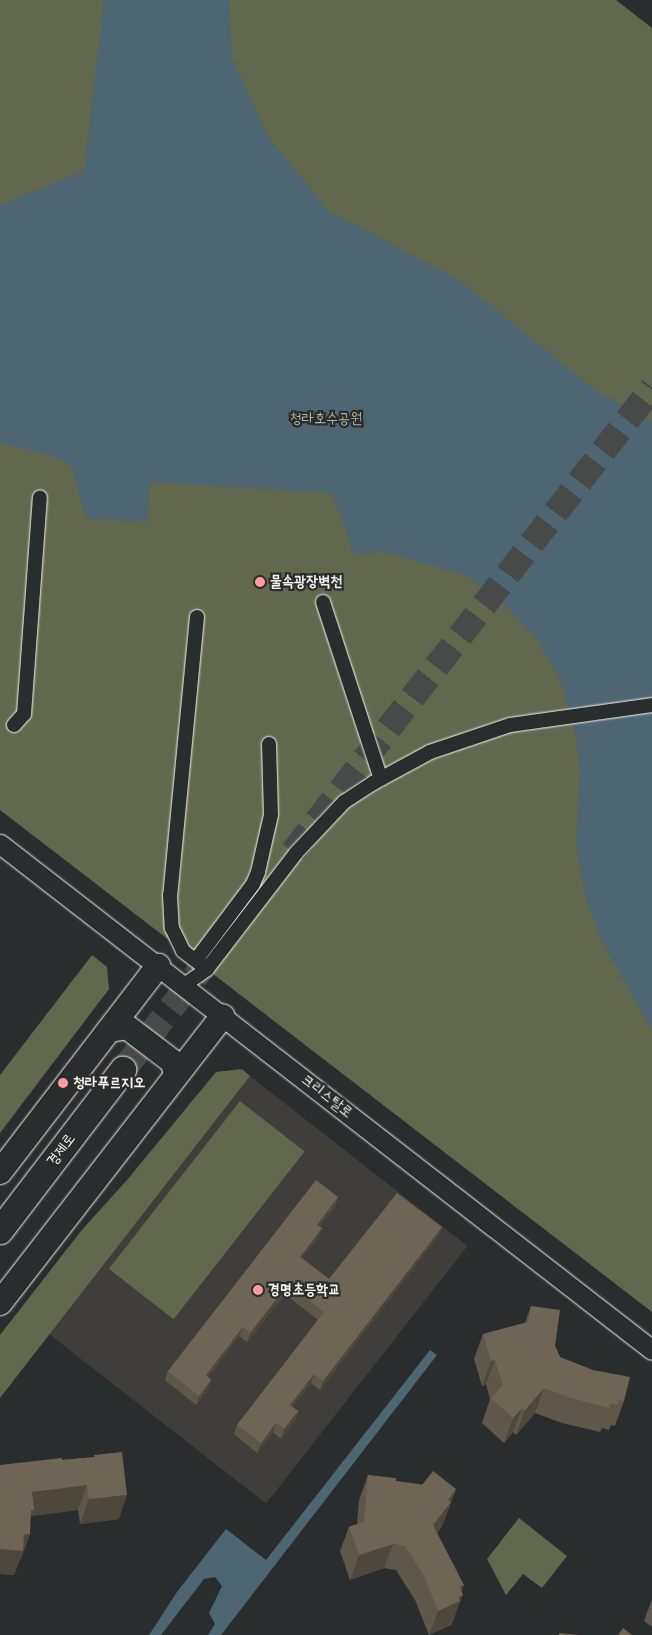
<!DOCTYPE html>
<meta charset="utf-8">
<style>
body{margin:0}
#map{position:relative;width:652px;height:1635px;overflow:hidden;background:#2a2d2e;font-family:Pangolin,"Poor Story",sans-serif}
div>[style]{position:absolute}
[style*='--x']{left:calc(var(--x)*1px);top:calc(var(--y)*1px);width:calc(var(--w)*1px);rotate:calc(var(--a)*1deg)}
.built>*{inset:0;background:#3f3e3a;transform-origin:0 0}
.green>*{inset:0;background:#62684e;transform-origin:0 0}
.water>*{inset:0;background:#4e6572}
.secondary-tunnel>*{height:26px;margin-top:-13px;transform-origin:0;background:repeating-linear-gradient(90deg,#484a4a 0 26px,transparent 0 39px)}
.roads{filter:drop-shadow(0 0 1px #f4f1e8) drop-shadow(0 0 1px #f4f1e8)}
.pedestrian>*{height:14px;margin:-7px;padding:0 7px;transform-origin:7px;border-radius:7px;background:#2a2d2e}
.minor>*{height:19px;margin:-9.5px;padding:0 9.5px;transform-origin:9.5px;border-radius:9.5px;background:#2a2d2e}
.tertiary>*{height:24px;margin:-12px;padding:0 12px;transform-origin:12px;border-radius:12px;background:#2a2d2e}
.secondary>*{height:26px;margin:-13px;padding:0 13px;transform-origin:13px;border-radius:13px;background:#2a2d2e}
.wall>*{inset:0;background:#5f574a}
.shaded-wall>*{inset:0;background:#4e473c}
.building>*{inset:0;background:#6f6556}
.dots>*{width:14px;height:14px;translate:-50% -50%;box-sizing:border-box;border:2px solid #2a2d2e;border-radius:50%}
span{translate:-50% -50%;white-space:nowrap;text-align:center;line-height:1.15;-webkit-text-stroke:4.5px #2a2d2e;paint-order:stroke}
.park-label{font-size:15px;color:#b2b3a3}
.poi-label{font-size:15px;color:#f4f1e8;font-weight:700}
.left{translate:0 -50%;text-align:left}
.street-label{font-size:15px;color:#f4f1e8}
</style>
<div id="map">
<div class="built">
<i style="left:250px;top:1076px;width:276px;height:327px;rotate:38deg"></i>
</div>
<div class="green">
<i style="clip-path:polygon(0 0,616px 0,652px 28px,652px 1312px,0 810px)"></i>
<i style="clip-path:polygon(92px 955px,107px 967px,109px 989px,0 1133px,0 1075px)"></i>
<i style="clip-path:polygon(242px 1069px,250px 1076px,0 1398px,0 1335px,81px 1231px,127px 1180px,216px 1072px)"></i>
<i style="left:240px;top:1101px;width:82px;height:213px;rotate:38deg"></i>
<i style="clip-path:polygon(519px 1518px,567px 1556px,542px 1588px,523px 1574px,506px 1595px,487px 1559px)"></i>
</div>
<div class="water">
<i style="clip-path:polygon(104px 0,229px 0,232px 58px,269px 138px,329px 211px,459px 280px,595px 390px,652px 422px,652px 1031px,602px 941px,586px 900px,576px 845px,580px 766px,574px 728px,561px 682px,538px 641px,499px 599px,465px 575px,383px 552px,354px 554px,332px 493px,150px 482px,147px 522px,86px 518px,71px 465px,56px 457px,0 443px,0 205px,84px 171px)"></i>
<i style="clip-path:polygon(430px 1350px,437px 1355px,221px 1635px,208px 1635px,215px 1624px,209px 1613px,222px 1586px,215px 1577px,204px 1579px,161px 1635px,149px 1635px,177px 1592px,226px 1529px,266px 1560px)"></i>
</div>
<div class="secondary-tunnel">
<i style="--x:293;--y:852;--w:587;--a:-52.27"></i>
<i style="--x:123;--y:1070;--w:130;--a:-52.2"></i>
</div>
<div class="roads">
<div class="pedestrian">
<i style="--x:323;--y:602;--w:186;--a:71.9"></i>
<i style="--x:197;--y:617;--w:279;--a:95.5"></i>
<i style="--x:170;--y:895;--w:33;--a:87"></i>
<i style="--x:172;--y:928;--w:25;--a:64"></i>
<i style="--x:183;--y:951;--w:30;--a:37"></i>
<i style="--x:14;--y:725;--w:15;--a:-48"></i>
<i style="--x:24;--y:714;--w:217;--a:-85.8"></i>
<i style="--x:196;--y:960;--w:95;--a:-53.1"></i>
<i style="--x:253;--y:884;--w:13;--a:-67"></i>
<i style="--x:258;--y:872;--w:58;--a:-77.2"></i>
<i style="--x:271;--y:815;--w:71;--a:-91.6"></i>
<i style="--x:183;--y:986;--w:29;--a:-35"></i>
<i style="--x:207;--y:969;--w:146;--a:-52.5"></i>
<i style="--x:296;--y:853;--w:70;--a:-46.7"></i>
<i style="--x:344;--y:802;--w:35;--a:-33"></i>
<i style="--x:373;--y:783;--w:65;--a:-28.5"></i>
<i style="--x:430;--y:752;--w:84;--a:-18.6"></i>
<i style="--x:510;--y:725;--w:143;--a:-8"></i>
</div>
<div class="minor">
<i style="--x:0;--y:844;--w:825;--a:37.81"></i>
</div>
<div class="tertiary">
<i style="--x:109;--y:1030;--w:18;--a:-9"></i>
<i style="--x:127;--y:1027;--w:58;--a:37.3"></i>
<i style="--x:173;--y:1062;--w:13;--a:77"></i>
<i style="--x:0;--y:1172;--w:260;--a:-52.5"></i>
<i style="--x:0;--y:1303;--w:363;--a:-52.2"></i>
</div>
<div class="secondary">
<i style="--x:0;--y:1231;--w:203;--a:-52.6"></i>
</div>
</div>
<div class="wall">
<i style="clip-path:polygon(338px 1197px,335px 1207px,319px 1227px,322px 1228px,318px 1238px,302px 1258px,329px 1279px,442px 1227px,438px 1236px,320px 1390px,311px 1383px,292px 1407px,298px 1411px,295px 1421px,281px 1439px,273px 1432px,257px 1453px,234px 1434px,237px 1425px,318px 1320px,285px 1294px,247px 1342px,239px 1336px,208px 1377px,211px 1380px,208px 1389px,196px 1405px,165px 1380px,168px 1371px)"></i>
<i style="clip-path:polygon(531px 1306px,555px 1346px,560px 1357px,624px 1401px,615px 1426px,611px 1425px,609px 1430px,602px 1428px,600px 1432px,562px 1423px,535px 1413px,516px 1435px,513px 1432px,504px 1443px,482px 1423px,490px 1399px,486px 1384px,482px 1386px,474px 1359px,483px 1334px,525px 1323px)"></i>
<i style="clip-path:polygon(94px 1455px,119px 1519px,80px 1524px,78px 1510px,31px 1516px,21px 1559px,20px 1559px,14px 1575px,0 1574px,62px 1458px,62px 1460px,94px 1457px)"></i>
<i style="clip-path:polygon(368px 1475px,396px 1481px,456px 1489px,442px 1526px,437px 1533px,461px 1591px,454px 1619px,451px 1625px,429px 1635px,415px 1600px,396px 1570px,384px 1568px,350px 1580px,340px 1551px,349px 1527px,357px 1524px,359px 1500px)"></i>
<i style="clip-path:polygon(652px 1599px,652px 1627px,644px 1621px)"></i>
</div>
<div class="shaded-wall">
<i style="clip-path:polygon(338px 1197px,335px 1207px,314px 1234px,317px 1225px)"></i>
<i style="clip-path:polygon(442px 1227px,438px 1236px,320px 1390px,323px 1381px)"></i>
<i style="clip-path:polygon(322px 1228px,318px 1238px,296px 1266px,300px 1257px)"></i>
<i style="clip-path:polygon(288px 1284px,285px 1294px,247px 1342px,250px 1333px)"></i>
<i style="clip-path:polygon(243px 1327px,239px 1336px,202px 1384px,206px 1375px)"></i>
<i style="clip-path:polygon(495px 1360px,486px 1384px,482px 1386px,491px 1361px)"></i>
<i style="clip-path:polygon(314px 1374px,311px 1383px,287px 1414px,290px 1405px)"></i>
<i style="clip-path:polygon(211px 1380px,208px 1389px,196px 1405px,199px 1396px)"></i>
<i style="clip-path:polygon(544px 1388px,535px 1413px,516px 1435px,525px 1410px)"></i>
<i style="clip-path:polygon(522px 1408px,513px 1432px,504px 1443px,513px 1418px)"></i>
<i style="clip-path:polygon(298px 1411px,295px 1421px,281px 1439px,284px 1429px)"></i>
<i style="clip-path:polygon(276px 1423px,273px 1432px,257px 1453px,261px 1443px)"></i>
<i style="clip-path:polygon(87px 1485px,78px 1510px,31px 1516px,25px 1534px,30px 1534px,21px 1559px,20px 1559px,14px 1575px,0 1574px,0 1549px,32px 1492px)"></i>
<i style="clip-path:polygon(456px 1489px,442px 1526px,424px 1549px,433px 1525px,448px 1500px)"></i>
<i style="clip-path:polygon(127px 1495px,119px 1519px,80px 1524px,89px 1499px)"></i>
<i style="clip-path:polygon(393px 1544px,384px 1568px,350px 1580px,359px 1555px)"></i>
<i style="clip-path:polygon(464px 1585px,460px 1596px,463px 1595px,451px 1625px,429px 1635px,438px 1611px,460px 1587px)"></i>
</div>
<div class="building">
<i style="clip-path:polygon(316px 1180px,338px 1197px,317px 1225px,322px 1228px,300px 1257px,329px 1279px,397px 1193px,442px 1227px,323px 1381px,314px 1374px,290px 1405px,298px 1411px,284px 1429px,276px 1423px,261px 1443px,237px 1425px,324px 1312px,288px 1284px,250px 1333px,243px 1327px,206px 1375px,211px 1380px,199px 1396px,168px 1371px)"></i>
<i style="clip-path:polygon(531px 1306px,560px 1310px,555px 1346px,560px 1357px,593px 1370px,630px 1377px,624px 1401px,619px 1400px,618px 1405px,610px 1403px,609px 1408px,571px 1398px,544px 1388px,525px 1410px,522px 1408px,513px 1418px,491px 1398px,503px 1385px,495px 1360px,491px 1361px,483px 1334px,528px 1322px)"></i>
<i style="clip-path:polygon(122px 1452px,127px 1495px,89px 1499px,87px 1485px,32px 1492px,34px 1510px,31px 1510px,30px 1534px,24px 1534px,23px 1551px,0 1549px,0 1465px,62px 1458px,62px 1460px,95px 1457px,94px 1455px)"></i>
<i style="clip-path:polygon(433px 1471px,456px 1489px,448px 1500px,451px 1502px,433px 1525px,464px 1585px,460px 1587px,463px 1595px,459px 1597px,460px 1601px,438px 1611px,424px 1576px,405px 1546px,393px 1544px,359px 1555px,349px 1527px,364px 1522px,368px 1475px,396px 1478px,396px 1481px,422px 1485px)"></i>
<i style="clip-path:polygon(623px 1628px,632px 1635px,618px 1635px)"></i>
<i style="clip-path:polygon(559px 1633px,579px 1635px,559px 1635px)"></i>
</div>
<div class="dots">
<i style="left:260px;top:582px;background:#ff9aa2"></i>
<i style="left:63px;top:1083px;background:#ff9aa2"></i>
<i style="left:258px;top:1290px;background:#ff9aa2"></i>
</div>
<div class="park-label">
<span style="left:326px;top:419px">청라호수공원</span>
</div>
<div class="poi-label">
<span class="left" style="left:270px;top:582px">물속광장벽천</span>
<span class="left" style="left:73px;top:1083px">청라푸르지오</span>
<span class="left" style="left:268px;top:1290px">경명초등학교</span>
</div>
<div class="street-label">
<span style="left:327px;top:1096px;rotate:38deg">크리스탈로</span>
<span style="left:61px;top:1150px;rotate:-53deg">경제로</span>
</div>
</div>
